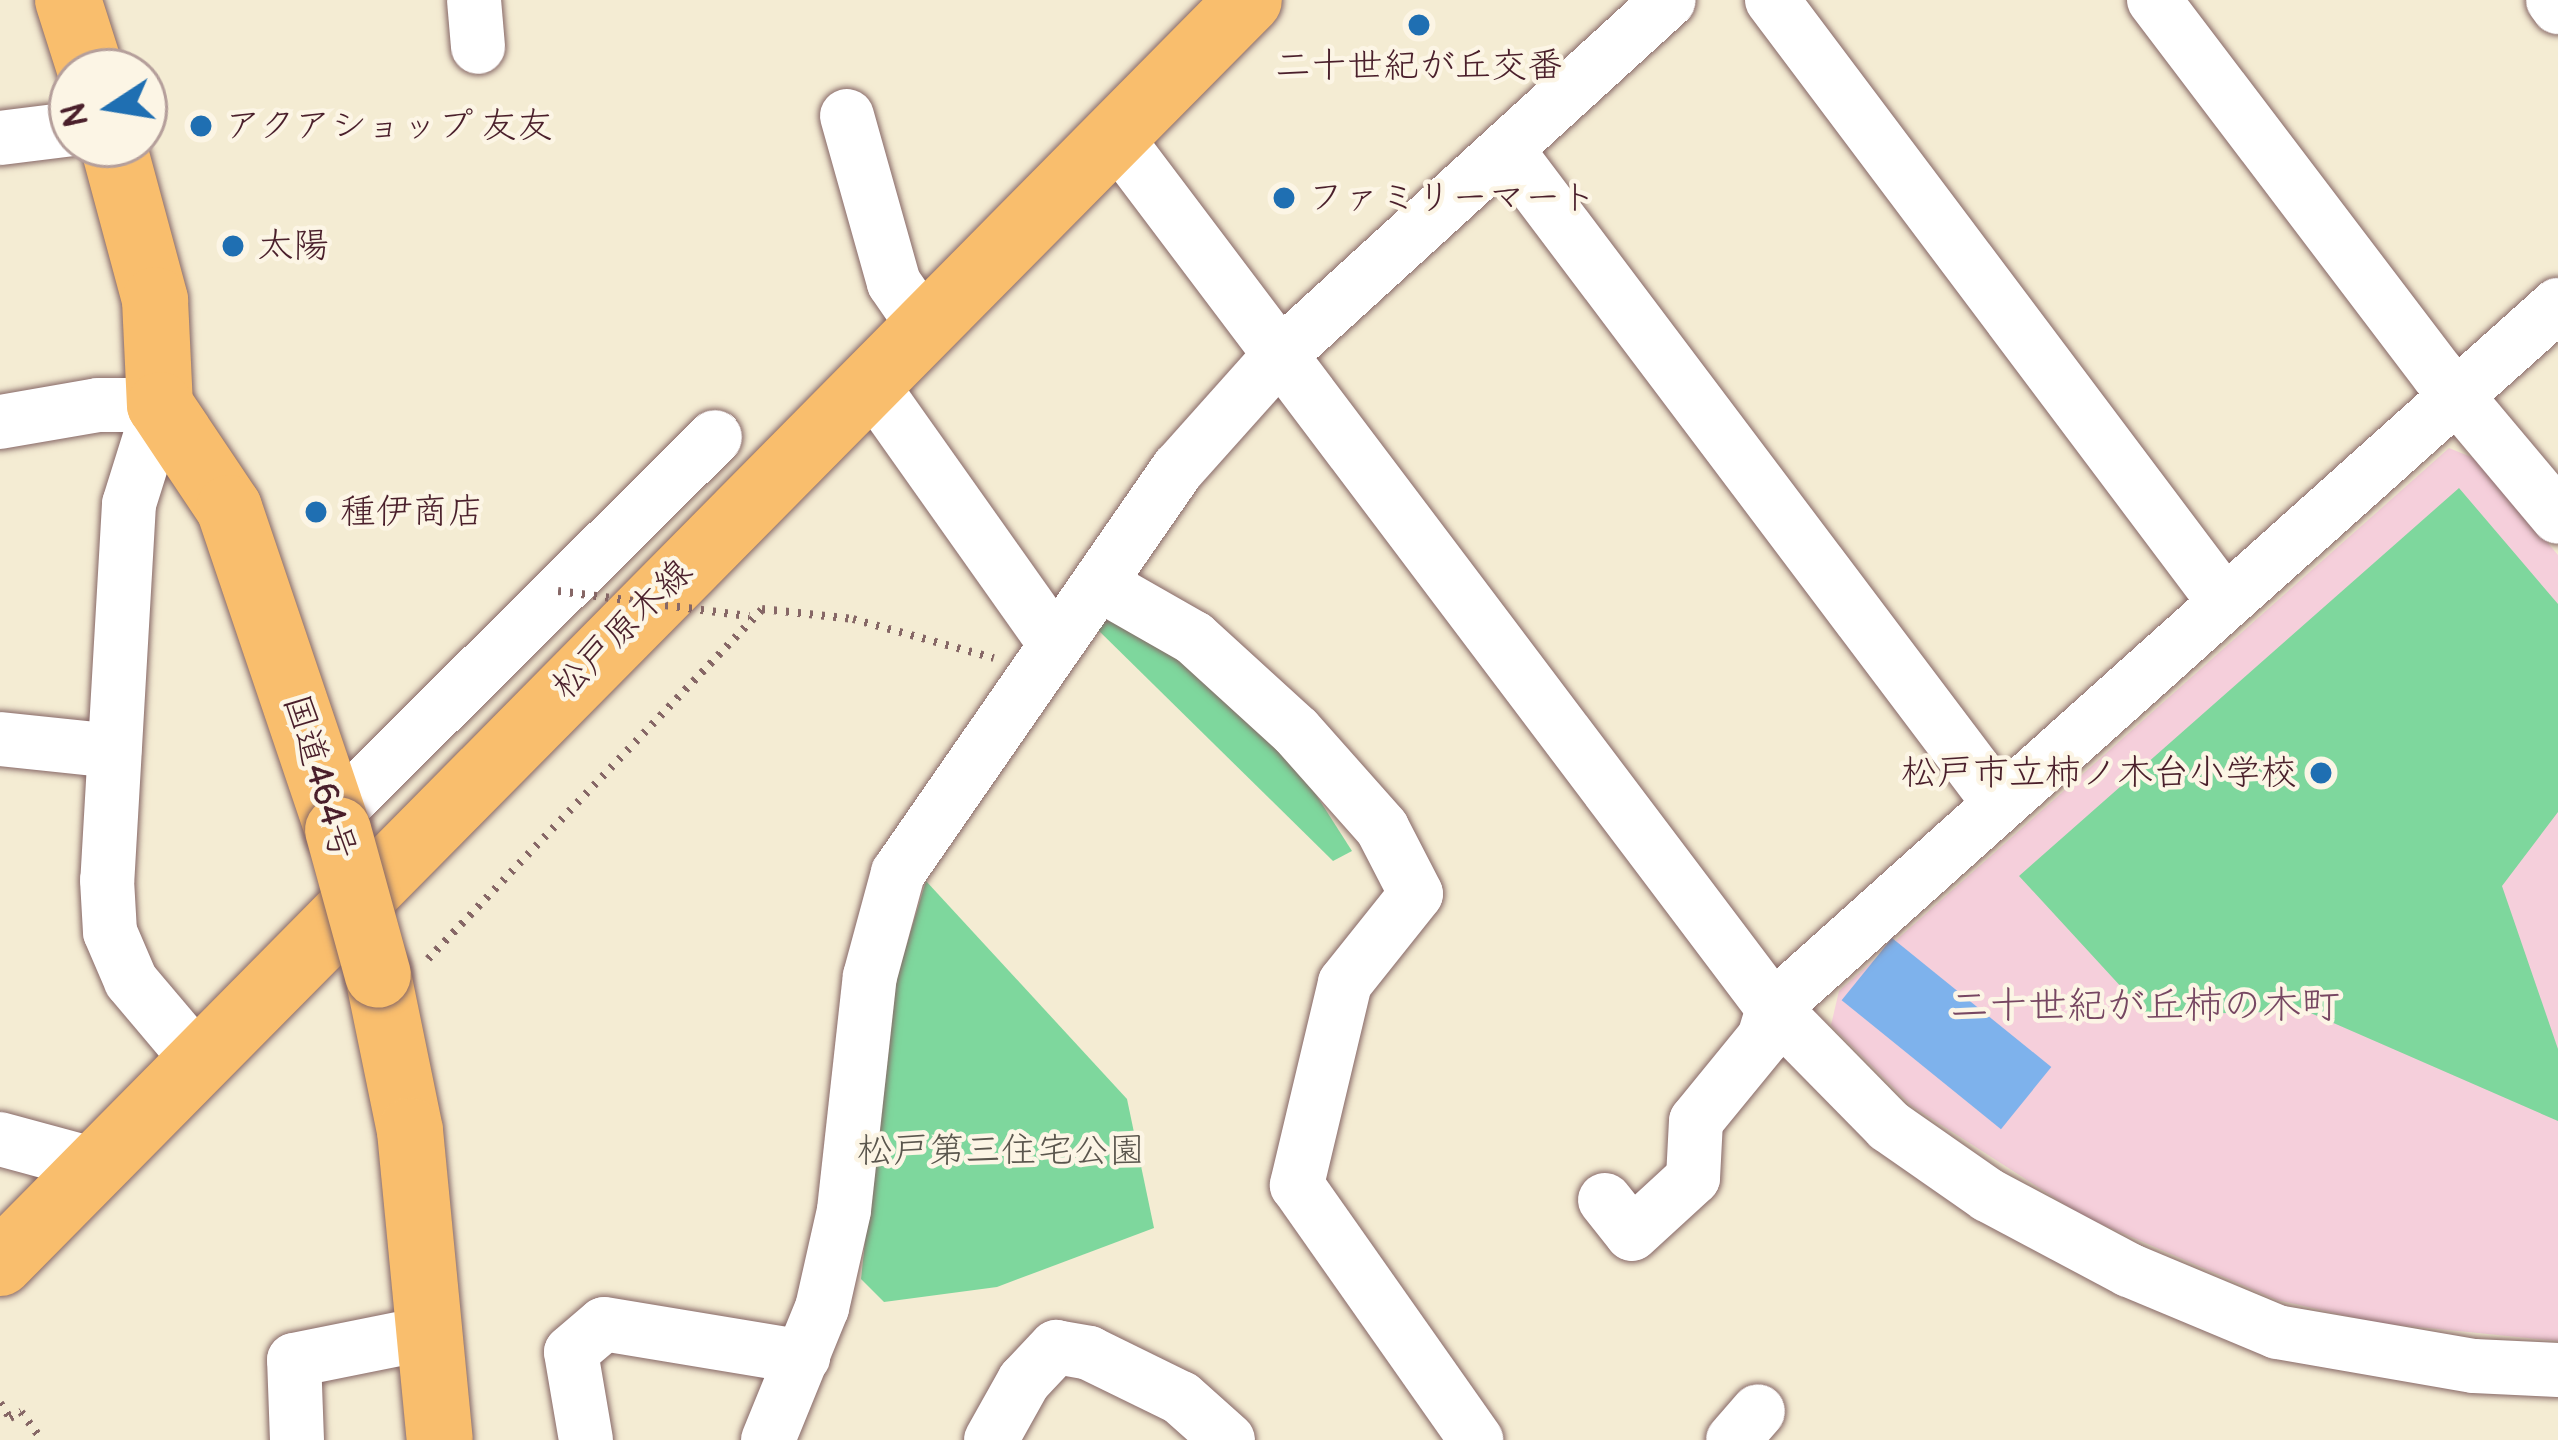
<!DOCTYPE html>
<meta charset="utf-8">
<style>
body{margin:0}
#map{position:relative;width:2558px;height:1440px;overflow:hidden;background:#f4ecd3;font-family:Pangolin,"Klee One",sans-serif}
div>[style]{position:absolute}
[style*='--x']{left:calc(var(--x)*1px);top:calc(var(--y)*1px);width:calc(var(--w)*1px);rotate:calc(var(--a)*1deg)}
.built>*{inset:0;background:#f5cfdb}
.green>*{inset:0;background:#7ed79d}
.water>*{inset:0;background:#7eb2ec;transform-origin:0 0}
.path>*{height:8px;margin-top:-4px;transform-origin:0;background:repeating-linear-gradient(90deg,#866766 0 3px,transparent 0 12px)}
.roads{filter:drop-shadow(0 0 3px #866766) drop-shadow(0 0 3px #866766)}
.minor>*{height:54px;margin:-27px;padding:0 27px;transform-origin:27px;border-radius:27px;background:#fff}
.major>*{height:66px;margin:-33px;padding:0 33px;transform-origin:33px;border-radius:33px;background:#f9be6d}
.highway>*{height:66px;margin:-33px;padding:0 33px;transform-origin:33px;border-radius:33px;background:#f9be6d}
.path-bridge>*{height:8px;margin-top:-4px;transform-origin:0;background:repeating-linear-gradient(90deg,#866766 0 3px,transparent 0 12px)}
.bridges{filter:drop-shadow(0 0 3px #866766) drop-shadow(0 0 3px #866766)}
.highway-bridge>*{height:66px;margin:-33px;padding:0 33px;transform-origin:33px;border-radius:33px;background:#f9be6d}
.dots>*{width:33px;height:33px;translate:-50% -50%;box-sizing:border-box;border:6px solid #fcf5e5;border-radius:50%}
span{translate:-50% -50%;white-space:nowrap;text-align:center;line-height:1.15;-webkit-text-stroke:9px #fcf5e5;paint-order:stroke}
.poi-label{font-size:36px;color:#4a1f2b}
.left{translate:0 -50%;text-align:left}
.right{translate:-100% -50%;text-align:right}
.street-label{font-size:36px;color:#4a1f2b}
.park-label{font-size:36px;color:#5a564d}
.neighbourhood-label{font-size:39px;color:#774762}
.north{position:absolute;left:48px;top:48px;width:120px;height:120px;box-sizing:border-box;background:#fcf5e5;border:3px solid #b59f9b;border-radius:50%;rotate:258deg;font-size:33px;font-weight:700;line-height:48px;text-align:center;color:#4a1f2b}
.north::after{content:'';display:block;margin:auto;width:42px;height:54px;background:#1f6fb2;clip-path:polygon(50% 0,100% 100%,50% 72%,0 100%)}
</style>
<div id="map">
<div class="built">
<i style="clip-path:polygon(2449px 448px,2476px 459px,2558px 555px,2558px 1341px,2379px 1323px,2277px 1300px,2083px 1216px,1912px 1106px,1831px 1025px,1839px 991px)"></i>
</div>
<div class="green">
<i style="clip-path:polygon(2459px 488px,2558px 604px,2558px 812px,2502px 886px,2558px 1049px,2558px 1121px,2306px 1011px,2147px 1015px,2019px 876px)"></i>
<i style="clip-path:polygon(1110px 608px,1164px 636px,1299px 768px,1352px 851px,1333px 861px,1095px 627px)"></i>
<i style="clip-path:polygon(926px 881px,1127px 1099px,1154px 1228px,997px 1287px,884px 1302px,861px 1279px,892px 993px)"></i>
</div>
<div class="water">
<i style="left:1892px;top:938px;width:205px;height:80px;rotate:39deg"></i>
</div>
<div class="path">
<i style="--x:428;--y:959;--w:484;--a:-46.3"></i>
<i style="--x:762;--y:609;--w:92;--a:6.3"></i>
<i style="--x:853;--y:619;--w:146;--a:15.5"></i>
<i style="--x:0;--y:1403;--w:18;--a:56"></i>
<i style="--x:10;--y:1418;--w:13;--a:-29"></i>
<i style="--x:21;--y:1412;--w:35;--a:53"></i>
</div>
<div class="roads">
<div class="minor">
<i style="--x:474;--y:0;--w:47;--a:85.1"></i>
<i style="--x:1772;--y:0;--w:754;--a:53.08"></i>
<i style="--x:2154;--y:0;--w:471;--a:52.8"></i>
<i style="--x:2439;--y:375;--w:185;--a:50"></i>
<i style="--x:2553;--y:0;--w:9;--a:54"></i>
<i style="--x:847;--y:116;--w:173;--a:74.3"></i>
<i style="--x:894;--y:283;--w:51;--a:55.4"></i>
<i style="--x:1115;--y:136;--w:1092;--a:52.96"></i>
<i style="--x:1773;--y:1008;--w:165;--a:45.5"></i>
<i style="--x:1889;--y:1126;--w:121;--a:34.9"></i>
<i style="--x:1988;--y:1195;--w:160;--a:28"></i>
<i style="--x:2129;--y:1270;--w:160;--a:22.7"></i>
<i style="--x:2277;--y:1332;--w:200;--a:9.8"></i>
<i style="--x:2474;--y:1366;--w:84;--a:2.7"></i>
<i style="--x:0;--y:138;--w:73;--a:-7.1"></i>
<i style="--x:1507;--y:150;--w:819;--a:52.99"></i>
<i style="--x:869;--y:381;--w:319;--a:54.7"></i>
<i style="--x:0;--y:422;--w:99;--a:-9.8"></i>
<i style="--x:98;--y:405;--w:62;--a:0"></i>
<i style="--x:160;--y:405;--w:104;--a:107.4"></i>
<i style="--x:129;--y:504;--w:377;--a:93.3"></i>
<i style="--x:107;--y:880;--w:52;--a:86.7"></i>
<i style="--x:110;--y:932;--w:53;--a:66.8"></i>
<i style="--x:131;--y:981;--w:102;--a:49.8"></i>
<i style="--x:1101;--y:585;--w:107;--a:29.7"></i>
<i style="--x:1194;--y:638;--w:138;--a:42.4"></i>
<i style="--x:1296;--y:731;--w:130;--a:48.4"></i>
<i style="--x:1382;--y:828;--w:74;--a:62.7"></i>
<i style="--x:1416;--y:894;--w:114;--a:128.6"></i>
<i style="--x:1345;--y:983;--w:208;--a:103.4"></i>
<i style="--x:1297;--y:1185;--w:312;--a:54.9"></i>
<i style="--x:0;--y:739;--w:115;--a:6"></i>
<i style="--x:333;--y:816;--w:538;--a:-44.77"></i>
<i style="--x:0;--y:1139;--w:99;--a:15.2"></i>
<i style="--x:1605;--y:1200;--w:43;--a:51.5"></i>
<i style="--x:1632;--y:1234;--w:83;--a:-42.6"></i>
<i style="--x:1693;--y:1178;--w:57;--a:-87"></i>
<i style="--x:1696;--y:1121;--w:107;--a:-50.7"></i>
<i style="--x:1764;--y:1038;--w:31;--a:-73"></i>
<i style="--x:1773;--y:1008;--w:1054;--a:-41.85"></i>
<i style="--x:297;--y:1440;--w:80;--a:-92.1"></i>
<i style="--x:294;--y:1360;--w:142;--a:-11.4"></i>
<i style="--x:586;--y:1440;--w:89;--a:-99.7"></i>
<i style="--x:571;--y:1352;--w:43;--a:-40.3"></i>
<i style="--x:604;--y:1324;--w:202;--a:9.4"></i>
<i style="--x:768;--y:1440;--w:143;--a:-67.8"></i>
<i style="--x:822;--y:1308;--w:100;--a:-77.3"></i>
<i style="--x:844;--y:1210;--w:235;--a:-83.7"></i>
<i style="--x:870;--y:976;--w:107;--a:-74.8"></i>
<i style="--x:898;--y:873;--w:492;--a:-55.3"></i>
<i style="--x:1178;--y:469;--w:150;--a:-48.2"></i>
<i style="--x:1278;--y:357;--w:529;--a:-42.4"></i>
<i style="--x:991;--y:1440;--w:68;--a:-60.8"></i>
<i style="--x:1024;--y:1381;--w:47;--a:-46.7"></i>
<i style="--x:1056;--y:1347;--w:34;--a:10"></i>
<i style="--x:1089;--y:1353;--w:102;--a:26.1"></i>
<i style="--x:1181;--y:1398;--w:63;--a:41.8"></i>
<i style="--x:1733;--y:1440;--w:38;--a:-49"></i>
</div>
<div class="major">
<i style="--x:0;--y:1263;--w:1776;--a:-45.32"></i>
</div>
<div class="highway">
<i style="--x:68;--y:0;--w:76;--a:72.3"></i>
<i style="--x:113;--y:144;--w:162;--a:74.9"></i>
<i style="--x:155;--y:300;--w:105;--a:87.3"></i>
<i style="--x:160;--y:405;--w:124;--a:56.2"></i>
<i style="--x:229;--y:508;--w:340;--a:71.3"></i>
<i style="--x:378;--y:975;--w:159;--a:78.4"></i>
<i style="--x:410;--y:1131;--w:310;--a:84.5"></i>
</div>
</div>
<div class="path-bridge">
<i style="--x:558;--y:591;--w:193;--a:7.5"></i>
</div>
<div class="bridges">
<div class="highway-bridge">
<i style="--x:338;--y:830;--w:150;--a:74.6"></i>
</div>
</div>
<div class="dots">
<i style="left:1419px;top:25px;background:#1f6fb2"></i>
<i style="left:201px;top:126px;background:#1f6fb2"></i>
<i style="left:1284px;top:198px;background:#1f6fb2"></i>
<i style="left:233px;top:246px;background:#1f6fb2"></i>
<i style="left:316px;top:512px;background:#1f6fb2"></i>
<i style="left:2321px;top:773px;background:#1f6fb2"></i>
</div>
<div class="poi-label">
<span style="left:1419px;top:66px">二十世紀が丘交番</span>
<span class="left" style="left:225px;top:126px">アクアショップ 友友</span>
<span class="left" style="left:1308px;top:198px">ファミリーマート</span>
<span class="left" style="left:257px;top:246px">太陽</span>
<span class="left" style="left:340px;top:512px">種伊商店</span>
<span class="right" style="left:2297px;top:773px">松戸市立柿ノ木台小学校</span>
</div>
<div class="street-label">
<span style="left:622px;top:629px;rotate:-45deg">松戸原木線</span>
<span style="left:320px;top:777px;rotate:73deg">国道464号</span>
</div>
<div class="park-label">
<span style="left:1001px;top:1151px">松戸第三住宅公園</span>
</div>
<div class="neighbourhood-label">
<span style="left:2145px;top:1006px">二十世紀が丘柿の木町</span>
</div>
<div class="north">N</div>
</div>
